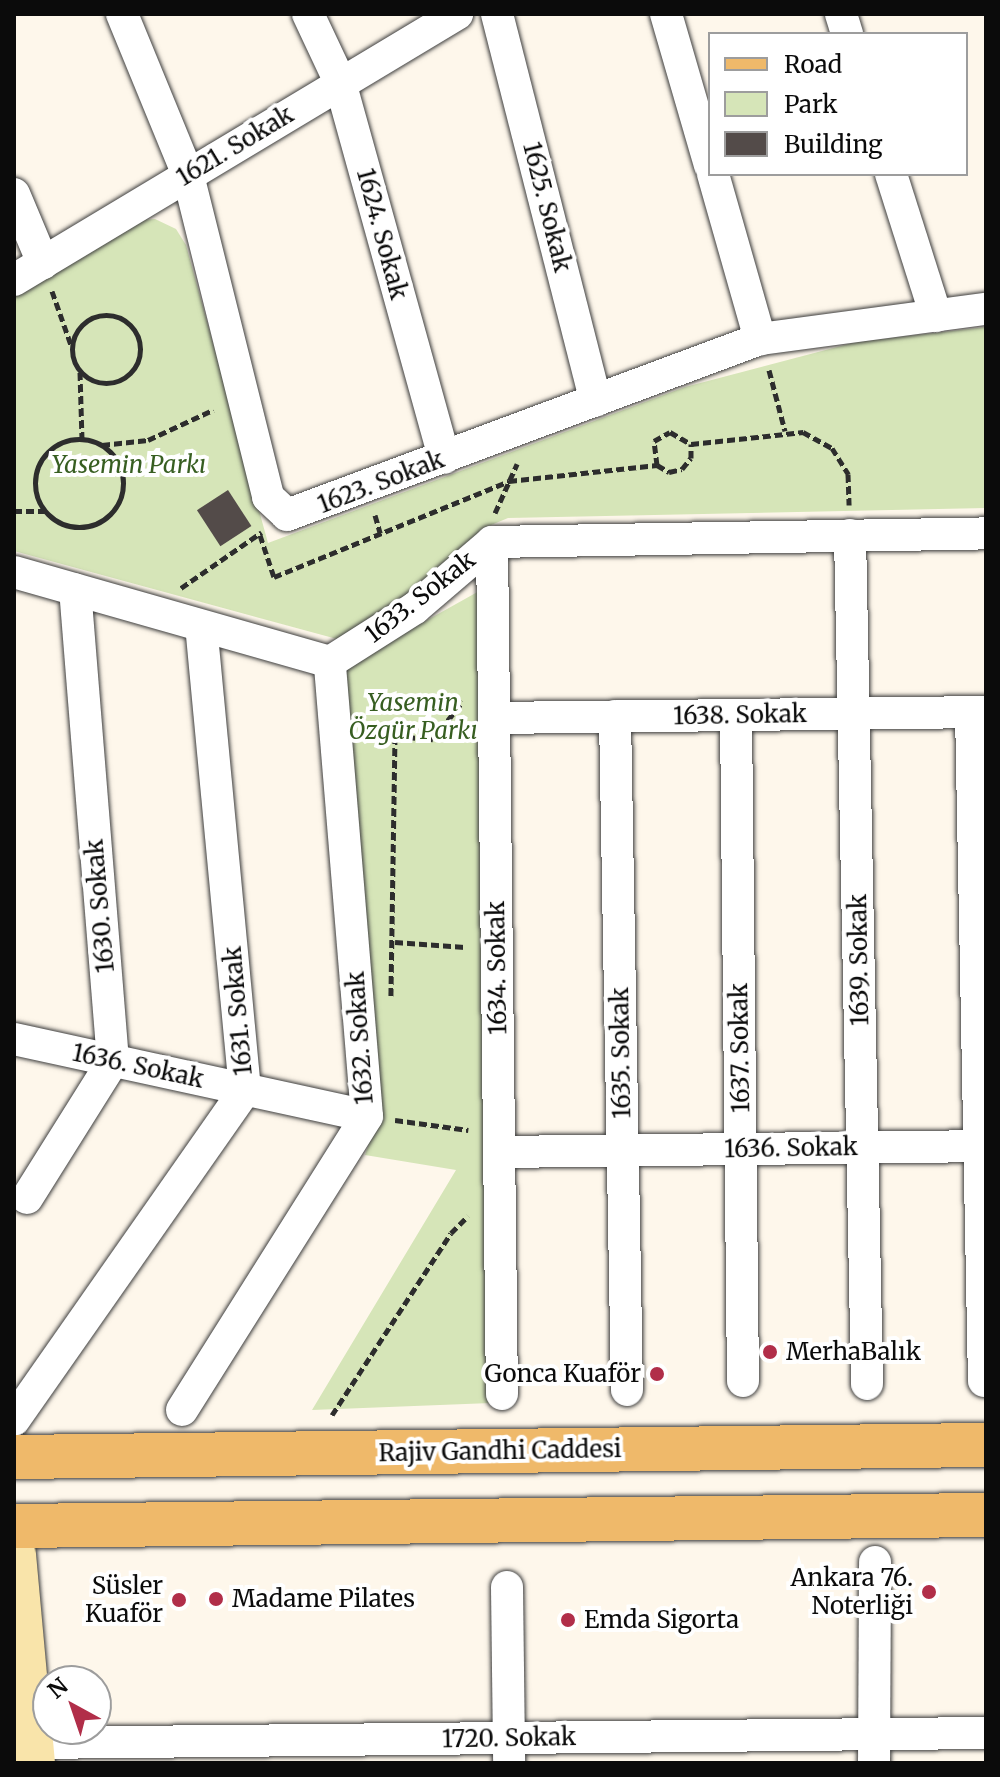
<!DOCTYPE html>
<meta charset="utf-8">
<style>
body{margin:0}
#map{position:relative;width:1000px;height:1777px;overflow:hidden;background:#fef7eb;font-family:Merriweather,serif}
div>[style]{position:absolute}
[style*='--x']{left:calc(var(--x)*1px);top:calc(var(--y)*1px);width:calc(var(--w)*1px);rotate:calc(var(--a)*1deg)}
.green>*{inset:0;background:#d6e5b8}
.building>*{inset:0;background:#534b49;transform-origin:0 0}
.path>*{height:5px;margin-top:-2.5px;transform-origin:0;background:repeating-linear-gradient(90deg,#2d2d2d 0 8px,transparent 0 12px)}
.path>.ring{margin:-2.5px;padding:0;box-sizing:content-box;background:none;border:5px solid #2d2d2d;border-radius:50%}
.roads{filter:drop-shadow(0 0 2px #3e3e3e) drop-shadow(0 0 2px #3e3e3e)}
.street>*{height:32px;margin:-16px;padding:0 16px;transform-origin:16px;border-radius:16px;background:#fff}
.secondary>*{height:44px;margin:-22px;padding:0 22px;transform-origin:22px;border-radius:22px;background:#f9e4aa}
.primary>*{height:44px;margin:-22px;padding:0 22px;transform-origin:22px;border-radius:22px;background:#efb96a}
.dots>*{width:22px;height:22px;translate:-50% -50%;box-sizing:border-box;border:4px solid #fff;border-radius:50%}
span{translate:-50% -50%;white-space:nowrap;text-align:center;line-height:1.15;-webkit-text-stroke:8px #fff;paint-order:stroke}
.street-label{font-size:24px;color:#0b0b0b}
.park-label{font-size:24px;color:#375e21;font-style:italic}
.poi-label{font-size:24px;color:#0b0b0b}
.left{translate:0 -50%;text-align:left}
.right{translate:-100% -50%;text-align:right}
.frame{position:absolute;inset:0;border:16px solid #0b0b0b;pointer-events:none}
.legend{position:absolute;left:708px;top:32px;width:260px;height:144px;box-sizing:border-box;background:#fff;border:2px solid #9d9d9d;margin:0;padding:10px 14px;list-style:none;font-size:24px;color:#0b0b0b}
.legend li{display:flex;align-items:center;gap:16px;height:40px}
.legend b{width:40px;border:2px solid #9d9d9d}
.north{position:absolute;left:32px;top:1665px;width:80px;height:80px;box-sizing:border-box;background:#fff;border:2px solid #9d9d9d;border-radius:50%;rotate:320deg;font-size:22px;font-weight:700;line-height:32px;text-align:center;color:#0b0b0b}
.north::after{content:'';display:block;margin:auto;width:28px;height:36px;background:#b12e49;clip-path:polygon(50% 0,100% 100%,50% 72%,0 100%)}
</style>
<div id="map">
<div class="green">
<i style="clip-path:polygon(155px 219px,176px 229px,186px 245px,268px 543px,685px 387px,856px 342px,986px 327px,986px 508px,508px 518px,484px 528px,406px 596px,337px 639px,14px 551px,14px 293px,130px 221px)"></i>
<i style="clip-path:polygon(481px 590px,491px 1403px,312px 1410px,456px 1170px,365px 1155px,381px 1107px,338px 670px)"></i>
</div>
<div class="building">
<i style="left:228px;top:490px;width:43px;height:37px;rotate:57deg"></i>
</div>
<div class="path">
<i style="--x:52;--y:291;--w:57;--a:70.6"></i>
<i class="ring" style="left:72px;top:315px;width:63px;height:63px"></i>
<i style="--x:769;--y:370;--w:63;--a:75.3"></i>
<i style="--x:80;--y:372;--w:67;--a:88.3"></i>
<i class="ring" style="left:35px;top:439px;width:83px;height:83px"></i>
<i style="--x:102;--y:445;--w:46;--a:-6.2"></i>
<i style="--x:148;--y:440;--w:72;--a:-24.8"></i>
<i style="--x:657;--y:465;--w:14;--a:30"></i>
<i style="--x:669;--y:472;--w:13;--a:-13"></i>
<i style="--x:682;--y:469;--w:14;--a:-51"></i>
<i style="--x:691;--y:458;--w:14;--a:-90"></i>
<i style="--x:14;--y:511;--w:31;--a:0"></i>
<i style="--x:495;--y:513;--w:54;--a:-65.8"></i>
<i style="--x:375;--y:515;--w:19;--a:74"></i>
<i style="--x:260;--y:535;--w:44;--a:71.6"></i>
<i style="--x:274;--y:577;--w:254;--a:-22.2"></i>
<i style="--x:509;--y:481;--w:149;--a:-6.2"></i>
<i style="--x:657;--y:465;--w:24;--a:-97"></i>
<i style="--x:654;--y:441;--w:18;--a:-29"></i>
<i style="--x:670;--y:432;--w:24;--a:30"></i>
<i style="--x:691;--y:444;--w:113;--a:-6.1"></i>
<i style="--x:803;--y:432;--w:33;--a:29"></i>
<i style="--x:832;--y:448;--w:31;--a:58"></i>
<i style="--x:848;--y:474;--w:31;--a:88"></i>
<i style="--x:181;--y:588;--w:98;--a:-34.7"></i>
<i style="--x:365;--y:734;--w:30;--a:4"></i>
<i style="--x:395;--y:736;--w:260;--a:90.9"></i>
<i style="--x:395;--y:736;--w:38;--a:5"></i>
<i style="--x:433;--y:739;--w:48;--a:-51.7"></i>
<i style="--x:395;--y:942;--w:70;--a:4.1"></i>
<i style="--x:395;--y:1120;--w:74;--a:7.8"></i>
<i style="--x:332;--y:1415;--w:217;--a:-56.8"></i>
<i style="--x:451;--y:1233;--w:24;--a:-45"></i>
</div>
<div class="roads">
<div class="street">
<i style="--x:122;--y:14;--w:174;--a:67.7"></i>
<i style="--x:188;--y:175;--w:332;--a:76"></i>
<i style="--x:268;--y:497;--w:26;--a:43"></i>
<i style="--x:287;--y:515;--w:505;--a:-20.41"></i>
<i style="--x:760;--y:339;--w:228;--a:-7.6"></i>
<i style="--x:308;--y:14;--w:75;--a:64.8"></i>
<i style="--x:340;--y:82;--w:390;--a:74.5"></i>
<i style="--x:497;--y:14;--w:399;--a:75.7"></i>
<i style="--x:666;--y:14;--w:157;--a:73.8"></i>
<i style="--x:841;--y:14;--w:21;--a:73"></i>
<i style="--x:713;--y:174;--w:172;--a:74.1"></i>
<i style="--x:891;--y:174;--w:149;--a:72.4"></i>
<i style="--x:14;--y:194;--w:75;--a:67.2"></i>
<i style="--x:14;--y:280;--w:517;--a:-30.98"></i>
<i style="--x:850;--y:535;--w:849;--a:88.85"></i>
<i style="--x:492;--y:542;--w:852;--a:89.33"></i>
<i style="--x:14;--y:572;--w:329;--a:15.9"></i>
<i style="--x:330;--y:662;--w:101;--a:-32.4"></i>
<i style="--x:415;--y:608;--w:101;--a:-40.6"></i>
<i style="--x:492;--y:542;--w:494;--a:-1"></i>
<i style="--x:971;--y:712;--w:669;--a:88.89"></i>
<i style="--x:736;--y:715;--w:666;--a:89.4"></i>
<i style="--x:615;--y:716;--w:674;--a:88.98"></i>
<i style="--x:494;--y:718;--w:492;--a:-0.7"></i>
<i style="--x:14;--y:1039;--w:361;--a:12.3"></i>
<i style="--x:499;--y:1152;--w:487;--a:-0.7"></i>
<i style="--x:27;--y:1198;--w:162;--a:-57.9"></i>
<i style="--x:113;--y:1061;--w:473;--a:-94.6"></i>
<i style="--x:182;--y:1410;--w:347;--a:-57.8"></i>
<i style="--x:367;--y:1116;--w:456;--a:-94.7"></i>
<i style="--x:14;--y:1420;--w:403;--a:-55"></i>
<i style="--x:245;--y:1090;--w:465;--a:-95.4"></i>
<i style="--x:507;--y:1587;--w:176;--a:89.3"></i>
<i style="--x:31;--y:1743;--w:955;--a:-0.6"></i>
<i style="--x:874;--y:1763;--w:201;--a:-89.7"></i>
</div>
<div class="secondary">
<i style="--x:14;--y:1555;--w:209;--a:84.8"></i>
</div>
<div class="primary">
<i style="--x:14;--y:1457;--w:972;--a:-0.71"></i>
<i style="--x:14;--y:1526;--w:972;--a:-0.65"></i>
</div>
</div>
<div class="dots">
<i style="left:770px;top:1352px;background:#b12e49"></i>
<i style="left:657px;top:1374px;background:#b12e49"></i>
<i style="left:929px;top:1592px;background:#b12e49"></i>
<i style="left:216px;top:1599px;background:#b12e49"></i>
<i style="left:179px;top:1600px;background:#b12e49"></i>
<i style="left:568px;top:1620px;background:#b12e49"></i>
</div>
<div class="street-label">
<span style="left:235px;top:146px;rotate:-31deg">1621. Sokak</span>
<span style="left:547px;top:207px;rotate:76deg">1625. Sokak</span>
<span style="left:382px;top:234px;rotate:75deg">1624. Sokak</span>
<span style="left:381px;top:482px;rotate:-21deg">1623. Sokak</span>
<span style="left:420px;top:597px;rotate:-38deg">1633. Sokak</span>
<span style="left:740px;top:715px;rotate:-1deg">1638. Sokak</span>
<span style="left:100px;top:906px;rotate:-95deg">1630. Sokak</span>
<span style="left:859px;top:960px;rotate:-91deg">1639. Sokak</span>
<span style="left:497px;top:968px;rotate:-91deg">1634. Sokak</span>
<span style="left:238px;top:1011px;rotate:-95deg">1631. Sokak</span>
<span style="left:360px;top:1038px;rotate:-94deg">1632. Sokak</span>
<span style="left:740px;top:1048px;rotate:-91deg">1637. Sokak</span>
<span style="left:621px;top:1053px;rotate:-91deg">1635. Sokak</span>
<span style="left:138px;top:1066px;rotate:12deg">1636. Sokak</span>
<span style="left:791px;top:1148px;rotate:-1deg">1636. Sokak</span>
<span style="left:500px;top:1451px;rotate:-1deg">Rajiv Gandhi Caddesi</span>
<span style="left:509px;top:1738px;rotate:-1deg">1720. Sokak</span>
</div>
<div class="park-label">
<span style="left:129px;top:465px">Yasemin Parkı</span>
<span style="left:413px;top:717px">Yasemin<br>Özgür Parkı</span>
</div>
<div class="poi-label">
<span class="left" style="left:786px;top:1352px">MerhaBalık</span>
<span class="right" style="left:641px;top:1374px">Gonca Kuaför</span>
<span class="right" style="left:913px;top:1592px">Ankara 76.<br>Noterliği</span>
<span class="right" style="left:163px;top:1600px">Süsler<br>Kuaför</span>
<span class="left" style="left:232px;top:1599px">Madame Pilates</span>
<span class="left" style="left:584px;top:1620px">Emda Sigorta</span>
</div>
<div class="frame"></div>
<ul class="legend">
<li><b style="height:10px;background:#efb96a"></b>Road</li>
<li><b style="height:22px;background:#d6e5b8"></b>Park</li>
<li><b style="height:22px;background:#534b49"></b>Building</li>
</ul>
<div class="north">N</div>
</div>
